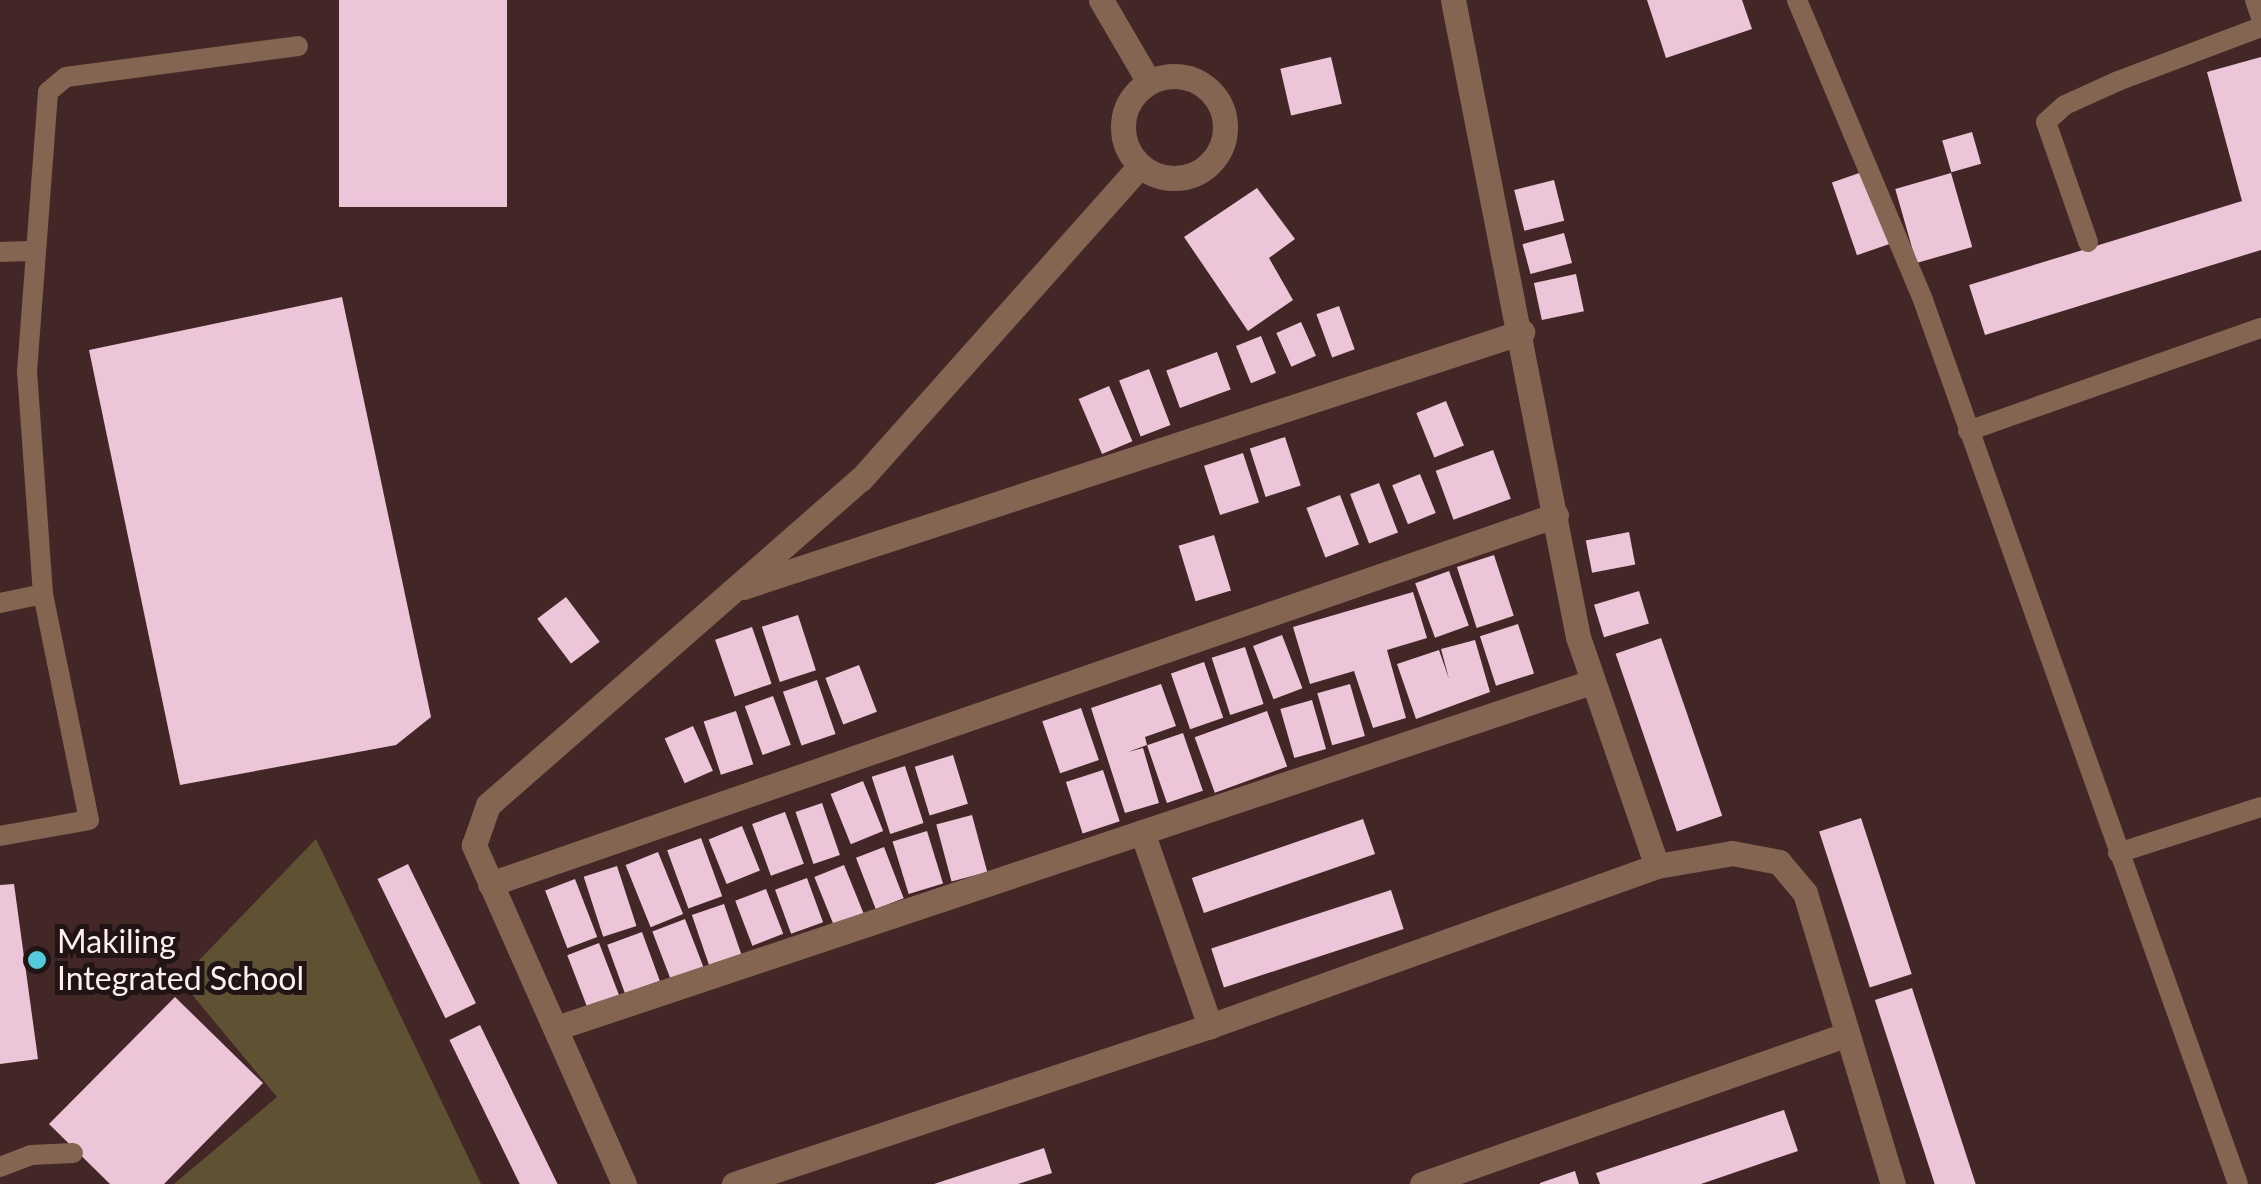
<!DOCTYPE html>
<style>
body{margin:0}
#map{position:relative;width:2261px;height:1184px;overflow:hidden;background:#432727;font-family:Lato,sans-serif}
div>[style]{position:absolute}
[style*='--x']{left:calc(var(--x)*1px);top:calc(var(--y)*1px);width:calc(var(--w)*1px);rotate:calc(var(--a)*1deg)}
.green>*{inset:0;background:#5e5232}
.building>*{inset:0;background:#ecc5d9;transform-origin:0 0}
.service>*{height:20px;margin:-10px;padding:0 10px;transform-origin:10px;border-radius:10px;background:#846551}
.minor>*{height:25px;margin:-12.5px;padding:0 12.5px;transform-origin:12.5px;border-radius:12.5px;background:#846551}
.minor>.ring{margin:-12.5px;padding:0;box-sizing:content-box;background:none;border:25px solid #846551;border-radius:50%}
.dots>*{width:28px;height:28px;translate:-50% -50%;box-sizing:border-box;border:5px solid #211414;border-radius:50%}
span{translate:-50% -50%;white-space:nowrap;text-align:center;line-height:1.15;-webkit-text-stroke:10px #211414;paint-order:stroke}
.poi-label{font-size:32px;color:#ffefef}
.left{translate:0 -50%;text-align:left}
</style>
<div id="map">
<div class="green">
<i style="clip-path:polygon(316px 839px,481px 1184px,174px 1184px,277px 1097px,180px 980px)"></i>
</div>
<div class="building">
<i style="left:339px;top:0;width:168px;height:207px"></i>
<i style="clip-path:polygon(1647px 0,1742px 0,1752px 29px,1666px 58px)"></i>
<i style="left:1331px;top:57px;width:48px;height:52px;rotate:77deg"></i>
<i style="clip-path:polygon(2261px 57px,2261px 250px,1985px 335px,1969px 285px,2242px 201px,2207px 72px)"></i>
<i style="left:1972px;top:132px;width:33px;height:31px;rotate:74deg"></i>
<i style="left:1865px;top:171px;width:77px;height:35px;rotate:71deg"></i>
<i style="left:1951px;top:173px;width:77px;height:58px;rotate:74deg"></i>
<i style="left:1554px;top:180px;width:42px;height:41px;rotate:76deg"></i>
<i style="clip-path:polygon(1257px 188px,1295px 239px,1269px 258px,1293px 300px,1248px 331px,1184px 237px)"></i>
<i style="left:1564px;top:233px;width:31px;height:43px;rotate:75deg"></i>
<i style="left:1576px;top:274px;width:38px;height:43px;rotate:78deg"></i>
<i style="clip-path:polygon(342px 297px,431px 717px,396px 745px,180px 785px,89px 350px)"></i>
<i style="left:1339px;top:306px;width:46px;height:24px;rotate:70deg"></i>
<i style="left:1301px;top:322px;width:37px;height:27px;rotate:66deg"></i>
<i style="left:1261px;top:336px;width:40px;height:27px;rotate:68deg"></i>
<i style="left:1217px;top:352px;width:40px;height:54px;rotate:70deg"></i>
<i style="left:1149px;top:369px;width:60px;height:32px;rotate:69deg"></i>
<i style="left:1109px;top:386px;width:60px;height:33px;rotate:67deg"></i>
<i style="left:1446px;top:401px;width:48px;height:32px;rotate:68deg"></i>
<i style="left:1285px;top:437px;width:51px;height:37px;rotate:72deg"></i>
<i style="left:1493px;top:450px;width:52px;height:61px;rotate:70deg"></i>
<i style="left:1243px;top:453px;width:52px;height:41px;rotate:72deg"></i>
<i style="left:1420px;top:474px;width:42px;height:30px;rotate:68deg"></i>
<i style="left:1379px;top:483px;width:53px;height:31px;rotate:69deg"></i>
<i style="left:1340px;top:495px;width:53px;height:36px;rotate:69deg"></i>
<i style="left:1629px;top:532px;width:33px;height:44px;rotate:79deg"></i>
<i style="left:1214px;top:535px;width:58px;height:37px;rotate:73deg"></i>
<i style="left:1494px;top:555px;width:64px;height:39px;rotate:72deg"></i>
<i style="left:1449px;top:571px;width:58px;height:36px;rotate:70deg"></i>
<i style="left:1639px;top:591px;width:34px;height:47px;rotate:73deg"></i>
<i style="clip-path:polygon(1413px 592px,1427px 638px,1387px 650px,1406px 718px,1373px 728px,1354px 671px,1310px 684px,1293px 627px)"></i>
<i style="left:566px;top:597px;width:56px;height:36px;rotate:53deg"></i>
<i style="left:798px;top:615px;width:58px;height:38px;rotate:72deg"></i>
<i style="left:1518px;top:624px;width:52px;height:40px;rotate:72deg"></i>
<i style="left:752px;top:627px;width:60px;height:39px;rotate:71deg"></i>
<i style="left:1282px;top:635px;width:57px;height:31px;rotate:69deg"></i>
<i style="left:1661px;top:638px;width:188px;height:48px;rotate:71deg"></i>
<i style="clip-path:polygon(1475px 640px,1490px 692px,1416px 719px,1397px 664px,1439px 650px,1449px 679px,1441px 649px)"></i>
<i style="left:1245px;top:647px;width:60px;height:35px;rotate:72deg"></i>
<i style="left:1204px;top:662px;width:59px;height:35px;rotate:71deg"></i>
<i style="left:859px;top:665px;width:50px;height:36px;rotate:69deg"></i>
<i style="left:817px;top:680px;width:57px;height:36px;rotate:71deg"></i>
<i style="clip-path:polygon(1161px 684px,1176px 726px,1145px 737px,1147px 745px,1128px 752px,1143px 748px,1159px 803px,1125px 813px,1091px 708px)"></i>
<i style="left:1350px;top:684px;width:54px;height:34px;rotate:74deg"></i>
<i style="left:773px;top:696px;width:52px;height:30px;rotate:70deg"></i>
<i style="left:1312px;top:700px;width:51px;height:33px;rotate:74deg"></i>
<i style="left:1081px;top:708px;width:55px;height:41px;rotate:71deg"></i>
<i style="left:736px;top:711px;width:56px;height:34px;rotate:72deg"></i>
<i style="left:1267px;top:711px;width:59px;height:77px;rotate:70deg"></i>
<i style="left:693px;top:726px;width:49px;height:31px;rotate:66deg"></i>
<i style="left:1183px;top:733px;width:61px;height:38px;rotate:71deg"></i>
<i style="left:953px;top:755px;width:51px;height:40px;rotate:73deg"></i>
<i style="left:905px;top:766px;width:60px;height:35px;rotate:72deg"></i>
<i style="left:1103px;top:770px;width:54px;height:39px;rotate:72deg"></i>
<i style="left:863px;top:781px;width:54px;height:35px;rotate:68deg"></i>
<i style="left:822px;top:803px;width:55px;height:28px;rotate:71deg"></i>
<i style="left:785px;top:812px;width:55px;height:35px;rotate:70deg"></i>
<i style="left:972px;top:815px;width:59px;height:37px;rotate:75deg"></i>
<i style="left:1861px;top:818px;width:164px;height:44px;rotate:72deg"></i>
<i style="left:1363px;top:819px;width:37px;height:181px;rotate:71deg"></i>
<i style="left:742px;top:826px;width:48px;height:36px;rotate:68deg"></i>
<i style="left:927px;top:831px;width:55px;height:36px;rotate:73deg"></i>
<i style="left:701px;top:838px;width:62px;height:36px;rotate:70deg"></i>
<i style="left:884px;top:847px;width:55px;height:30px;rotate:69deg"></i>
<i style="left:658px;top:852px;width:67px;height:35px;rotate:68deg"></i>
<i style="left:408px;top:864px;width:155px;height:34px;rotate:64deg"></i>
<i style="left:844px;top:865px;width:54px;height:32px;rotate:68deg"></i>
<i style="left:617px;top:866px;width:63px;height:35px;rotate:72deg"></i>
<i style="left:807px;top:878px;width:47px;height:34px;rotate:70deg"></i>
<i style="left:575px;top:879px;width:62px;height:32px;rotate:69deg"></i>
<i style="clip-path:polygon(14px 884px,38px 1059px,0 1064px,0 885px)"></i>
<i style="left:766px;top:889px;width:48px;height:33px;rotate:69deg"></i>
<i style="left:1391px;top:890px;width:41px;height:189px;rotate:72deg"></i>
<i style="left:724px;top:904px;width:53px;height:34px;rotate:71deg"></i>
<i style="left:685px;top:919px;width:53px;height:35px;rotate:69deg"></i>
<i style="left:642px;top:932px;width:52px;height:37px;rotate:70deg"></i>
<i style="left:599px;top:943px;width:56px;height:34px;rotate:69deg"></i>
<i style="left:1912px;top:988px;width:206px;height:39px;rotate:72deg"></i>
<i style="clip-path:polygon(175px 997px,263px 1083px,164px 1184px,110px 1184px,49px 1124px)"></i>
<i style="left:480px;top:1025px;width:177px;height:34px;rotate:64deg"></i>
<i style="clip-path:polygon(1784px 1110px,1798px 1151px,1701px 1184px,1600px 1184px,1596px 1173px)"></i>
<i style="clip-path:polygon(1044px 1148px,1052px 1173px,1018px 1184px,934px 1184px)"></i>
<i style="clip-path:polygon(1575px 1171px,1579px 1184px,1540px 1184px,1540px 1183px)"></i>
</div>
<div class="service">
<i style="--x:1797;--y:0;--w:325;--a:67.2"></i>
<i style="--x:1923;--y:300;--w:938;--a:70.39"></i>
<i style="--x:2255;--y:0;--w:18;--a:71"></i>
<i style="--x:2088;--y:242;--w:127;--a:-109.3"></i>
<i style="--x:2046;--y:122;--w:25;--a:-42"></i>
<i style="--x:2065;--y:105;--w:58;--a:-24.4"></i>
<i style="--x:2118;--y:81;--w:153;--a:-20.7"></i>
<i style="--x:0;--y:252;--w:35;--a:-2"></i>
<i style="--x:1968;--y:431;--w:311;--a:-19.4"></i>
<i style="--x:0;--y:603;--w:44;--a:-11.8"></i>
<i style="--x:0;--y:836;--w:90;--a:-10.2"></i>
<i style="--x:89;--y:820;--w:231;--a:-101.5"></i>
<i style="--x:43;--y:594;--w:223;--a:-94.1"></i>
<i style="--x:27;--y:372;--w:281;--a:-85.7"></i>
<i style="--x:48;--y:92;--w:23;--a:-40"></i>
<i style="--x:66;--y:77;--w:234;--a:-7.6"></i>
<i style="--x:2118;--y:853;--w:150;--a:-17.8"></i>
<i style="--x:0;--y:1167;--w:33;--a:-21"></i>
<i style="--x:31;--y:1155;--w:42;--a:-2.7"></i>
</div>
<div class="minor">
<i style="--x:1101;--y:0;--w:95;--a:59.7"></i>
<i style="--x:1453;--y:0;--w:649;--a:78.9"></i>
<i style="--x:1578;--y:637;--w:242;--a:71"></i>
<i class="ring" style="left:1123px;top:76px;width:77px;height:77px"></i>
<i style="--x:743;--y:587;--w:820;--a:-18.13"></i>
<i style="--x:1142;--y:832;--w:206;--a:70.7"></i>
<i style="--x:490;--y:884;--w:1128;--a:-19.09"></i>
<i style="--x:556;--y:1028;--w:1091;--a:-18.48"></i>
<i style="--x:624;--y:1184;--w:371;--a:-113.9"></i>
<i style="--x:474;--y:845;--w:42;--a:-70.7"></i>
<i style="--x:488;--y:805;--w:495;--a:-41.2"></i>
<i style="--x:861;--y:479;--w:419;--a:-48.3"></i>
<i style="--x:734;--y:1184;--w:502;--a:-18.36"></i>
<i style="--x:1210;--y:1026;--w:475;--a:-19.7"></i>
<i style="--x:1657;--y:866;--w:76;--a:-9.8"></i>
<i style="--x:1732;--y:853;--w:48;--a:10.8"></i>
<i style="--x:1779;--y:862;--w:40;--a:50"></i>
<i style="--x:1805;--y:893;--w:304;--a:73.2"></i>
<i style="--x:1422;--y:1184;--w:448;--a:-19.4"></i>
</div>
<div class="dots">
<i style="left:37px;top:960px;background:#53cadc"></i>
</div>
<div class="poi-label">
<span class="left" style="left:57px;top:960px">Makiling<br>Integrated School</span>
</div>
</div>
